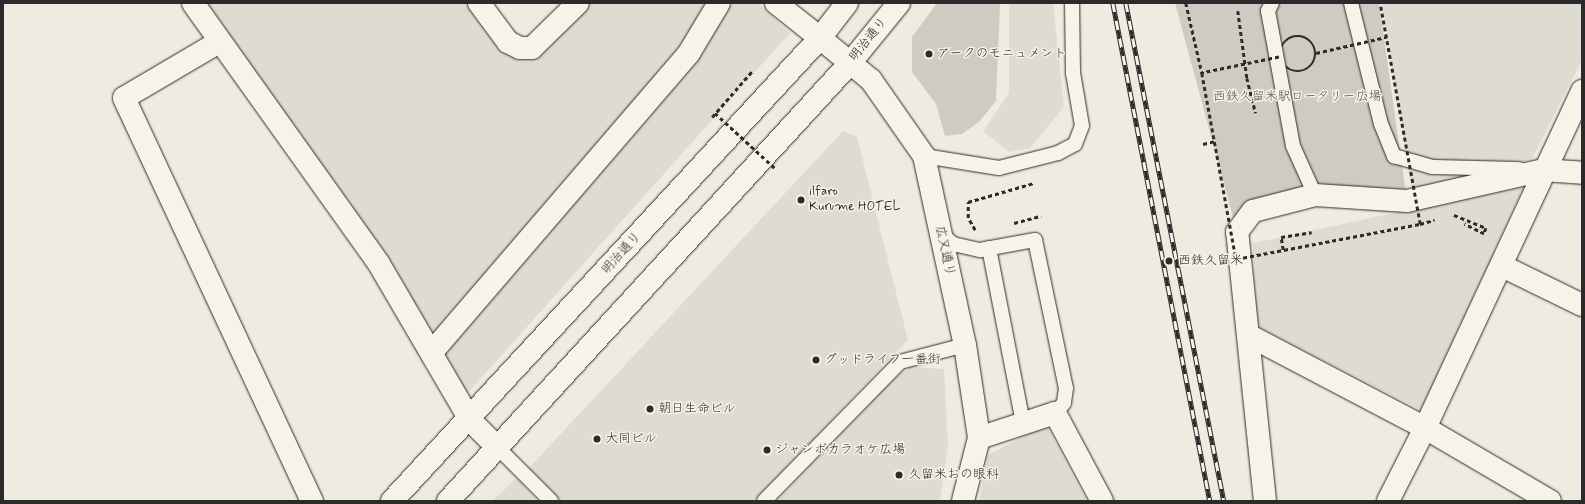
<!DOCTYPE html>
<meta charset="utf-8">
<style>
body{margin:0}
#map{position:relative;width:1585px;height:504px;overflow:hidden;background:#efebe0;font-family:Mynerve,"Klee One",sans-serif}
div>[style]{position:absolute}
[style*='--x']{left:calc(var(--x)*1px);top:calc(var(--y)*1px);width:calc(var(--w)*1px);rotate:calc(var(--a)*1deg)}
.built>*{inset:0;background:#dedbd1}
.green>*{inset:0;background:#cfcbc2}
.path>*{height:2.5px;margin-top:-1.25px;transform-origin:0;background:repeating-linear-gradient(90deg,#2b2b2b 0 4px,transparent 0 7px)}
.path>.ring{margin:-1.25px;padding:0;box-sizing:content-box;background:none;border:2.5px solid #2b2b2b;border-radius:50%}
.roads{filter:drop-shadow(0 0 1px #2b2b2b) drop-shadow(0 0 1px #2b2b2b)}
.service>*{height:14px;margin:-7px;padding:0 7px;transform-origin:7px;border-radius:7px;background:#f7f3e8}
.minor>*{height:22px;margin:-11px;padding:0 11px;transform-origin:11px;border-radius:11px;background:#f7f3e8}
.tertiary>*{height:22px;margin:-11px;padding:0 11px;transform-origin:11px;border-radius:11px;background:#f7f3e8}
.trunk>*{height:22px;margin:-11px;padding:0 11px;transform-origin:11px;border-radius:11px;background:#f7f3e8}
.rail>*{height:4.5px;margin-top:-2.25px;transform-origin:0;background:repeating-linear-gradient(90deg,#f7f3e8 0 9px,#2b2b2b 0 18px);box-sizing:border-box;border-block:1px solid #2b2b2b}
.path-bridge>*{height:2.5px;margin-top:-1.25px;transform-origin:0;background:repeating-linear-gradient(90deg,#2b2b2b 0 4px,transparent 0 7px)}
.dots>*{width:11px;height:11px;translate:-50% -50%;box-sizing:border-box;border:2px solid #f7f3e8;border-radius:50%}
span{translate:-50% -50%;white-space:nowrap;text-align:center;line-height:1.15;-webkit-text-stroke:3px #f7f3e8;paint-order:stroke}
.street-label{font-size:13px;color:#2b2b2b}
.poi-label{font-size:13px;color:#2b2b2b}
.left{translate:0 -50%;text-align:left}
.park-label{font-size:13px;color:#545351}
.frame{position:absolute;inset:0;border:4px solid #2b2b2b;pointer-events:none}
</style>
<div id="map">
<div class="built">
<i style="clip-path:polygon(202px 3px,467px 3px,500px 50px,532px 54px,583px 3px,712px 3px,683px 51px,433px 342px)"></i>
<i style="clip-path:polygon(724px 3px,759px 3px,790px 33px,466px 395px,437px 351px)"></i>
<i style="clip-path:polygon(1009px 3px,1053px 3px,1064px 107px,1030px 148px,1009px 152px,983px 131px,1009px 93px)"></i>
<i style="clip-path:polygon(1382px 3px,1582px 3px,1582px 60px,1532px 159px,1412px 192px)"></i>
<i style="clip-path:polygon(843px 131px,857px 137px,908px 340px,753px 501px,561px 501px,529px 468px)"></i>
<i style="clip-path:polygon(1525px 185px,1421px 410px,1257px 327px,1253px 243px)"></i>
<i style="clip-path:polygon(911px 367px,944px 369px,948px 446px,940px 501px,777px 501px,896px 377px)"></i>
<i style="clip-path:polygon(1046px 424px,1087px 501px,979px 501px,988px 455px)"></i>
<i style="clip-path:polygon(516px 478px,538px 501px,492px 501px,498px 496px)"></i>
</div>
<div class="green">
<i style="clip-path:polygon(937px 3px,1000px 3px,996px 101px,979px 122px,962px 134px,945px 136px,936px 104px,912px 72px,912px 37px)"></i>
<i style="clip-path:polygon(1175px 3px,1379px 3px,1407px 201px,1315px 195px,1253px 211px,1237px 232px)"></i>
</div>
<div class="path">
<i style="--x:1186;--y:3;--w:72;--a:77.1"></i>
<i style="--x:1238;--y:11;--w:68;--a:82.3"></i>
<i style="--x:1247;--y:78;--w:36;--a:76"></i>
<i class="ring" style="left:1280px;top:36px;width:33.5px;height:33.5px"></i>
<i style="--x:712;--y:117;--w:62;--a:-48.9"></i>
<i style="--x:1203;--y:144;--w:12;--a:-14"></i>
<i style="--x:1454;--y:215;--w:35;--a:22"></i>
<i style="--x:1486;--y:228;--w:6;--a:108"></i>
<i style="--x:1484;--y:234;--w:22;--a:-153"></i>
<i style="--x:1014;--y:223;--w:28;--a:-15"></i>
<i style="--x:1420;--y:224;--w:15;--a:-16"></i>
<i style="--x:975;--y:230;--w:14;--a:-120"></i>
<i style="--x:968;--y:218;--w:16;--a:-90"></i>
<i style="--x:968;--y:202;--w:69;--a:-16.1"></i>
<i style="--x:1283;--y:250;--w:13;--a:-99"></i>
<i style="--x:1281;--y:237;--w:31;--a:-9"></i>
</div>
<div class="roads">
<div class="service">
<i style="--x:1272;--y:3;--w:9;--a:117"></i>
<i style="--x:1268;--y:11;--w:137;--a:79.5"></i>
<i style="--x:1293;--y:146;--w:54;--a:65.8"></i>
<i style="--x:1351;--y:3;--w:125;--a:76.1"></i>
<i style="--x:1381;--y:124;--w:35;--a:68"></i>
<i style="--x:1394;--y:156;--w:40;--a:16"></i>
<i style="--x:1432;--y:167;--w:87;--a:1.3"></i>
<i style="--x:924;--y:156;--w:76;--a:9.1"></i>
<i style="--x:999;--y:168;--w:61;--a:-14.3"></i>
<i style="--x:1058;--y:153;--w:19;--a:-28"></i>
<i style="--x:1075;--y:144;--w:19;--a:-69"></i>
<i style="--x:1082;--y:126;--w:54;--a:-99.6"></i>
<i style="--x:1073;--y:73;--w:70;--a:-90.8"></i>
<i style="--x:940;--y:233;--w:17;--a:40"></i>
<i style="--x:953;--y:244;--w:28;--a:13"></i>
<i style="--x:980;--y:250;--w:56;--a:-10.3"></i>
<i style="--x:1035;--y:240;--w:151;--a:78.2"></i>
<i style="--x:1066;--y:388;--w:15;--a:98"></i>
<i style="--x:1064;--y:403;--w:13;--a:132"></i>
<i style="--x:989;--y:248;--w:178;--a:79"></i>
<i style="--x:499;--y:449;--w:74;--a:45"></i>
<i style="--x:764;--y:501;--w:194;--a:-45.6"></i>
<i style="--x:900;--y:362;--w:67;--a:-14.7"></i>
</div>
<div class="minor">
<i style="--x:193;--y:3;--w:320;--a:54.5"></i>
<i style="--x:379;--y:264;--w:181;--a:59.7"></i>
<i style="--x:470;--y:420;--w:41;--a:45"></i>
<i style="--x:479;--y:3;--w:49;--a:53.4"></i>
<i style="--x:508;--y:42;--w:13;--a:27"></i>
<i style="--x:520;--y:48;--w:12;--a:0"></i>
<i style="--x:532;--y:48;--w:64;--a:-44.4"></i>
<i style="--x:776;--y:3;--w:56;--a:38.5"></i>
<i style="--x:219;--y:42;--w:110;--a:149.5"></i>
<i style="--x:124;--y:98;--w:445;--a:65"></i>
<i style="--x:1502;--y:266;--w:89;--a:26"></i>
<i style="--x:1250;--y:336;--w:198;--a:27.7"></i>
<i style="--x:1425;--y:428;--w:82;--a:116.9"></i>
<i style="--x:432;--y:352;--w:394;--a:-49.3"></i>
<i style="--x:689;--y:53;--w:58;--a:-59"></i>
<i style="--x:979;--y:438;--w:80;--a:-18.2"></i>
<i style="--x:1055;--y:413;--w:100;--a:61.9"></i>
<i style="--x:1265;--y:501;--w:270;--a:-95.9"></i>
<i style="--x:1237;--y:232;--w:26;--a:-53"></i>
<i style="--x:1253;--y:211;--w:64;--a:-14.5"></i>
<i style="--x:1315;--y:195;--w:92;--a:3.7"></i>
<i style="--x:1407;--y:201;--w:139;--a:-12.8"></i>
<i style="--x:1543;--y:170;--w:39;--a:4"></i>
<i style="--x:1550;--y:501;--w:145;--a:-149.7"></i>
<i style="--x:1425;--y:428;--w:372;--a:-65"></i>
</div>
<div class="tertiary">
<i style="--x:820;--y:38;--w:66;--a:39.5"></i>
<i style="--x:871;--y:80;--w:93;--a:55.1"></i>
<i style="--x:924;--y:156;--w:193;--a:77.8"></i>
<i style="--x:965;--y:345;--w:94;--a:81.4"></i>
<i style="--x:979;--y:438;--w:65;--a:104.3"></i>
</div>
<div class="trunk">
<i style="--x:392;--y:501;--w:631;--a:-47.25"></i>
<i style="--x:820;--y:38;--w:44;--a:-52.4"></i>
<i style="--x:448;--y:501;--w:596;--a:-47.45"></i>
<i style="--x:851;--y:62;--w:76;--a:-50.9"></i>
</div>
</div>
<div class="rail">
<i style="--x:1113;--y:3;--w:507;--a:78.98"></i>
<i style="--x:1126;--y:3;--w:508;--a:78.87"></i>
</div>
<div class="path-bridge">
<i style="--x:1316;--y:53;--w:72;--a:-12.9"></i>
<i style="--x:1279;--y:57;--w:79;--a:168.3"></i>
<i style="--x:1202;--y:73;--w:189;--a:79.6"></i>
<i style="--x:1236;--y:259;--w:187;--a:-10.8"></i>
<i style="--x:1420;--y:224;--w:225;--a:-100.3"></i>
<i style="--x:715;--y:113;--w:83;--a:42.6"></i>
</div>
<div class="dots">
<i style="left:929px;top:54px;background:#2b2b2b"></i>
<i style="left:801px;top:200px;background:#2b2b2b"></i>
<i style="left:1169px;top:261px;background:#2b2b2b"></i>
<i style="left:816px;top:360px;background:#2b2b2b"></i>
<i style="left:650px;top:409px;background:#2b2b2b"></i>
<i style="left:597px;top:439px;background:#2b2b2b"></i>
<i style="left:767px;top:450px;background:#2b2b2b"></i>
<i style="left:899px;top:475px;background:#2b2b2b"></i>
</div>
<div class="street-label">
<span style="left:869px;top:40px;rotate:-51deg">明治通り</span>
<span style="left:944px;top:251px;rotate:78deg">広又通り</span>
<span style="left:622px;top:254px;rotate:-48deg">明治通り</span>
</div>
<div class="poi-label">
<span class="left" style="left:937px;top:54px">アークのモニュメント</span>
<span class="left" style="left:809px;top:200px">ilfaro<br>Kurume HOTEL</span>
<span class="left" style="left:1178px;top:261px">西鉄久留米</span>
<span class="left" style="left:824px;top:360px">グッドライフ一番街</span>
<span class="left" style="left:658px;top:409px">朝日生命ビル</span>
<span class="left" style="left:605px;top:439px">大同ビル</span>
<span class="left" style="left:775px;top:450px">ジャンボカラオケ広場</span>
<span class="left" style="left:908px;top:475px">久留米おの眼科</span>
</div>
<div class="park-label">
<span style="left:1297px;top:97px">西鉄久留米駅ロータリー広場</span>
</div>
<div class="frame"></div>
</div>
